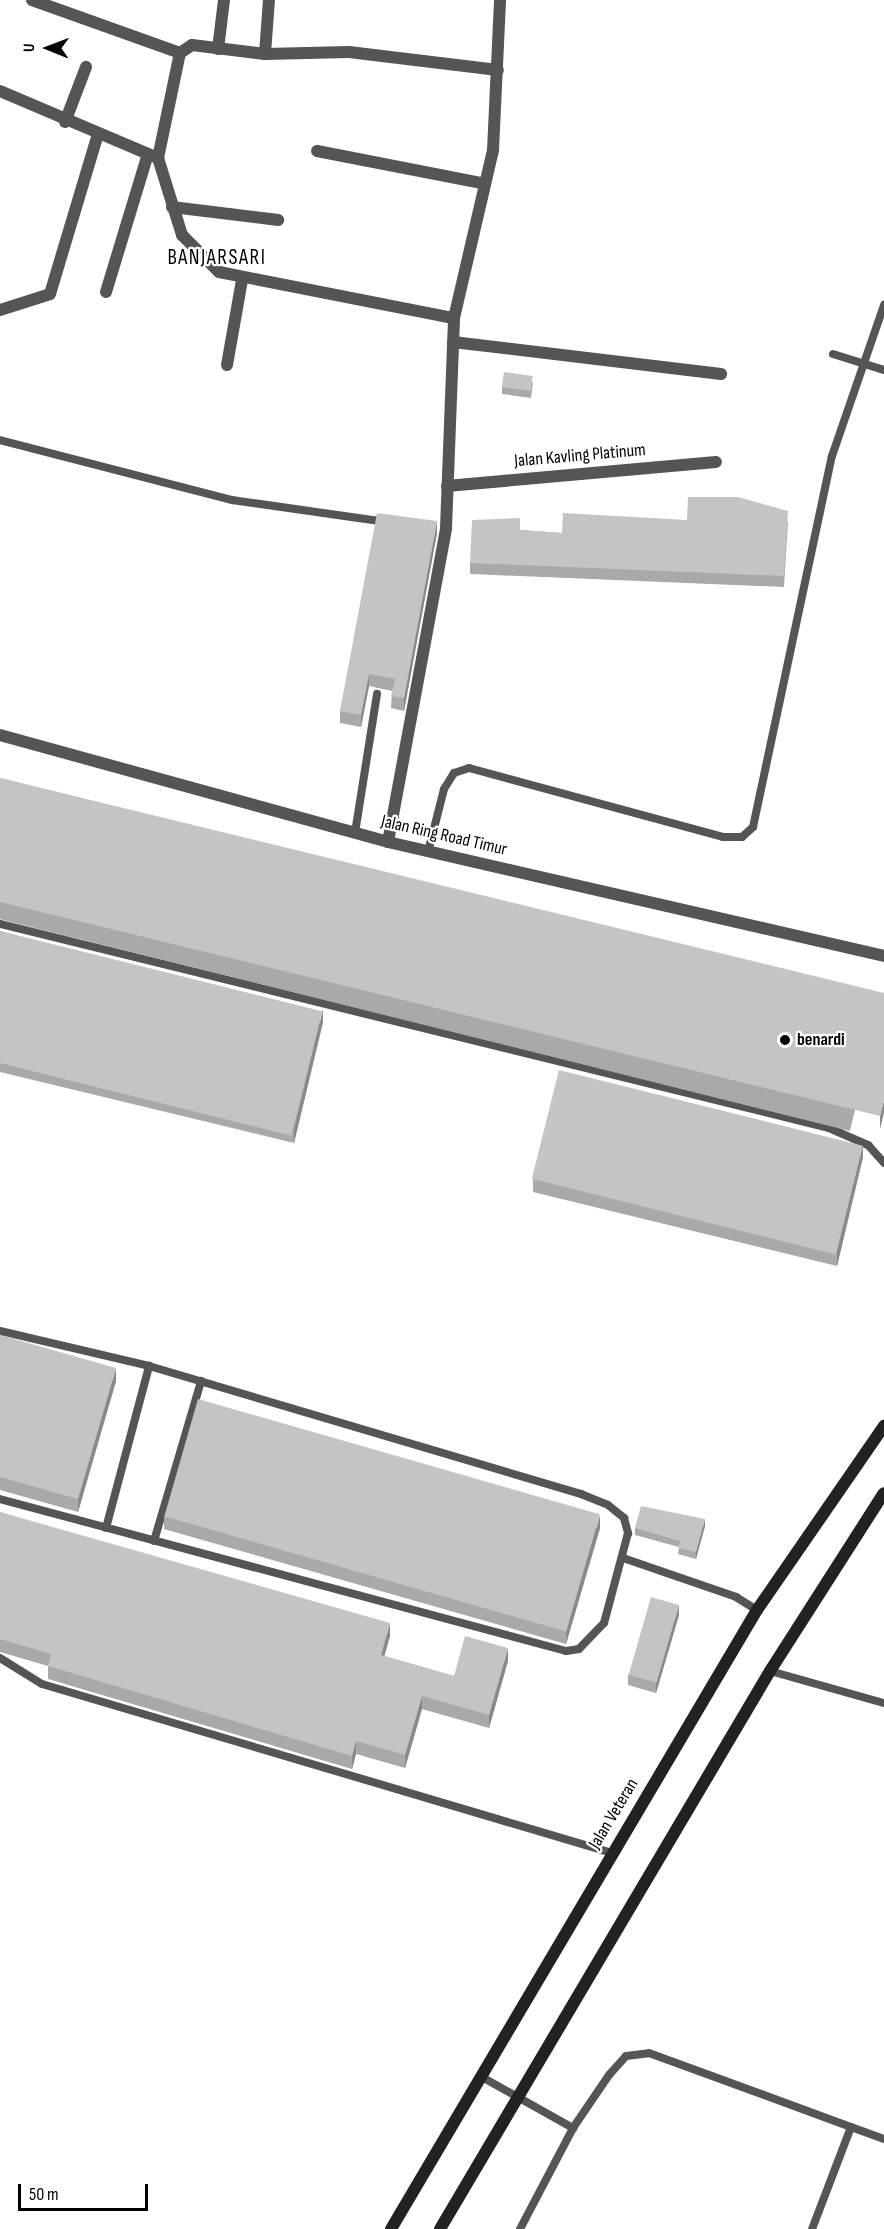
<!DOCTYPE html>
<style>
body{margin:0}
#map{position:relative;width:884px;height:2229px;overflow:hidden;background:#fff;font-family:"Sofia Sans Condensed",sans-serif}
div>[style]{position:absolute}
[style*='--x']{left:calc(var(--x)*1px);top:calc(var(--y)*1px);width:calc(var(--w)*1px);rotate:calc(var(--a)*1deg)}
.service>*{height:8px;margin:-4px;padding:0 4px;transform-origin:4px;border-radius:4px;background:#555}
.minor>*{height:12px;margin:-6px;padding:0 6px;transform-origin:6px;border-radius:6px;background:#555}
.tertiary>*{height:12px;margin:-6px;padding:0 6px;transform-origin:6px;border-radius:6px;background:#555}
.secondary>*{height:12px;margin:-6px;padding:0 6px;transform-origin:6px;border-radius:6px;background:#222}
.wall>*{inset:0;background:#a9a9a9;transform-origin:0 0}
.shaded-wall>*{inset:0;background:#898989}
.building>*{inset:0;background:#c4c4c4;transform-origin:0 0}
.dots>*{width:16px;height:16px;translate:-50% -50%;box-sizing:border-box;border:3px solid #fff;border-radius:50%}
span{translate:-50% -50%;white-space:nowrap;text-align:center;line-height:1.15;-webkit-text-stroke:4.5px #fff;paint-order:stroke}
.street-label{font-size:18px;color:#000}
.poi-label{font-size:18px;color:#000;font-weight:700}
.left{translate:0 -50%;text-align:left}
.quarter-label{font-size:21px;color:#000;letter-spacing:1.5px}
.north{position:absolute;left:18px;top:18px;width:60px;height:60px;-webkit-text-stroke:4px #fff;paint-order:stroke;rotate:271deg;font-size:16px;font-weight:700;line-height:24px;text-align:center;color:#000}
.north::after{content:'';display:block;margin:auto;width:21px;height:27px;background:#000;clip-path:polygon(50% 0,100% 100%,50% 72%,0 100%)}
.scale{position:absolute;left:18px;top:2184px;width:130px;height:27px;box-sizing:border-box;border:3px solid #000;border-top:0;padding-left:8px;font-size:18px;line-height:21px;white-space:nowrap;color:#000;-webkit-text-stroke:4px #fff;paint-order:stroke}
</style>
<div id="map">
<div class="service">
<i style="--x:833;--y:354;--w:53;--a:17.4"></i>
<i style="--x:0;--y:440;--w:240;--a:14.5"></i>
<i style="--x:232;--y:500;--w:156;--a:8.1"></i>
<i style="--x:355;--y:833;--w:141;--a:-81"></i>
<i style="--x:428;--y:852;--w:65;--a:-75.7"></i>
<i style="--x:444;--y:789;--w:19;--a:-58"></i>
<i style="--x:454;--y:773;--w:16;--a:-18"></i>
<i style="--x:469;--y:768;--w:263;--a:15.2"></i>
<i style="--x:723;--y:837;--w:19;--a:0"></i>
<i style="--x:742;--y:837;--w:15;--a:-42"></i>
<i style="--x:753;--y:827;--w:379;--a:-78"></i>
<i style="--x:832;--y:456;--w:160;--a:-71"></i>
<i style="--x:0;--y:924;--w:854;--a:13.82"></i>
<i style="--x:829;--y:1128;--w:43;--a:23.6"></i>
<i style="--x:868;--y:1145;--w:24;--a:48"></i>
<i style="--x:0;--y:1331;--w:153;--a:13.2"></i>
<i style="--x:149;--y:1366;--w:451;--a:16.5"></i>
<i style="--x:581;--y:1494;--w:29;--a:22"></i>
<i style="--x:608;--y:1505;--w:21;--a:39"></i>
<i style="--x:624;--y:1518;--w:16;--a:75"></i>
<i style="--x:628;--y:1533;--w:93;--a:104.9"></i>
<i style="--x:604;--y:1623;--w:36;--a:134"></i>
<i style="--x:579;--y:1649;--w:13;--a:171"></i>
<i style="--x:566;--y:1651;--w:586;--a:-164.97"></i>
<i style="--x:106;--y:1528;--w:168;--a:-75.1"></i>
<i style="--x:154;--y:1541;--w:167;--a:-73.6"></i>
<i style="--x:623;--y:1558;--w:120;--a:19"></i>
<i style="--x:736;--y:1597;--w:25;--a:32"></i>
<i style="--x:0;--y:1658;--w:49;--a:31.8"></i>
<i style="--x:42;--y:1684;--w:595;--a:16.51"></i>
<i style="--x:770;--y:1671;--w:118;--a:15.7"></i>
<i style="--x:480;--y:2076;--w:107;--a:29.2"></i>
<i style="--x:851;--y:2127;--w:35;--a:20"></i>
<i style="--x:520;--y:2229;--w:114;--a:-62.3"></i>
<i style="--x:573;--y:2128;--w:64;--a:-55.8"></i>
<i style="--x:609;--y:2075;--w:25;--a:-48"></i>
<i style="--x:626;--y:2056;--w:23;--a:-7"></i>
<i style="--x:649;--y:2053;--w:215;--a:20.1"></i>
<i style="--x:851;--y:2127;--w:109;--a:110.9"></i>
</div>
<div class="minor">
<i style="--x:32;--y:0;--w:157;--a:19.7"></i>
<i style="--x:218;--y:49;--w:49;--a:-83"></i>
<i style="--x:265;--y:54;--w:84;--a:-1.4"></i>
<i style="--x:349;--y:52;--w:150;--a:6.9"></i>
<i style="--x:0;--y:91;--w:172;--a:23"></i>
<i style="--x:158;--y:158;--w:81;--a:72.7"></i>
<i style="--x:182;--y:235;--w:52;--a:45"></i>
<i style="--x:219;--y:272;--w:239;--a:11.1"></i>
<i style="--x:65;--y:122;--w:59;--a:-69.1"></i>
<i style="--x:317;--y:151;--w:168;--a:11"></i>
<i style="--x:158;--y:158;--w:107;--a:-78.2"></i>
<i style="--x:180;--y:53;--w:14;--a:-34"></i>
<i style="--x:192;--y:45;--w:74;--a:7"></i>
<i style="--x:265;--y:54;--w:54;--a:-85.8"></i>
<i style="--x:172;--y:207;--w:107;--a:7"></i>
<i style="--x:106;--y:292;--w:144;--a:-73.1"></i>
<i style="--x:0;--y:310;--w:52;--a:-17.7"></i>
<i style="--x:50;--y:294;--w:167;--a:-73.3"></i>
<i style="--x:453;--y:342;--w:270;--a:6.8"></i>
<i style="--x:227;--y:365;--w:86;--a:-80"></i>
<i style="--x:447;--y:486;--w:270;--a:-5.1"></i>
<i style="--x:388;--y:842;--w:319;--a:-79.5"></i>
<i style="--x:446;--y:528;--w:210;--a:-87.8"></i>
<i style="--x:454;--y:318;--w:172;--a:-76.9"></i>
<i style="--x:493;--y:150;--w:150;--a:-87.3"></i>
</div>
<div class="tertiary">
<i style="--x:0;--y:735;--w:402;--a:15.4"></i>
<i style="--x:388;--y:842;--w:509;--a:12.94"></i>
</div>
<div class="secondary">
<i style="--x:391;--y:2229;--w:719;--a:-59.41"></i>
<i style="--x:757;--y:1610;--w:224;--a:-55.4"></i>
<i style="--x:440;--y:2229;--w:648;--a:-59.4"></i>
<i style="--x:770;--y:1671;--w:211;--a:-57.4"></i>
</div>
<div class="wall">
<i style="clip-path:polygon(533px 382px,531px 398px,502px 394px,502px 387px)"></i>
<i style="clip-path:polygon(687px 520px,788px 522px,784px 587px,470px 574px,470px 563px,520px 530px,562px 533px)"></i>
<i style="clip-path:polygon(437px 533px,404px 711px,391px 708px,392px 691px,369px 686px,361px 727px,340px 723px,340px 711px)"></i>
<i style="left:0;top:778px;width:910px;height:137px;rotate:14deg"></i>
<i style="clip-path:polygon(0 931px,323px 1022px,294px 1143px,0 1072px)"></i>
<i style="clip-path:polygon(863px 1157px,837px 1266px,533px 1192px,533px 1179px)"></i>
<i style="clip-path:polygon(0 1335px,116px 1381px,78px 1512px,0 1490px)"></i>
<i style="clip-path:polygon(0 1512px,390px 1636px,384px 1656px,454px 1676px,508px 1661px,489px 1728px,422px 1709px,405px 1768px,356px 1754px,352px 1769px,48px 1679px,48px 1666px,0 1652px)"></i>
<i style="clip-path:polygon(164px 1516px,600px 1528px,566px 1644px,164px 1529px)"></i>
<i style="clip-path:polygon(705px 1526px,696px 1559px,678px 1554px,679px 1547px,635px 1535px,635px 1528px)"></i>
<i style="clip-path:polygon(679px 1615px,656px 1693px,628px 1685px,628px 1675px)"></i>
</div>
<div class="shaded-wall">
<i style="clip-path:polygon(437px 521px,437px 533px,404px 711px,404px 698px)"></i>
<i style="clip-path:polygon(369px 674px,369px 686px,361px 727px,361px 715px)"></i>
<i style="clip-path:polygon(323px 1009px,323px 1022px,294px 1143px,294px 1130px)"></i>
<i style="clip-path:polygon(884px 1100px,884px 1113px,880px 1129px,880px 1116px)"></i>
<i style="clip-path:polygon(863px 1144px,863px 1157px,837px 1266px,837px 1252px)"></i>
<i style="clip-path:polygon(116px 1368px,116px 1381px,78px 1512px,78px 1499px)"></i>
<i style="clip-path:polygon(600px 1515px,600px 1528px,566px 1644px,566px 1631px)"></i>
<i style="clip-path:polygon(705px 1519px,705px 1526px,696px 1559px,696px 1552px)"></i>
<i style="clip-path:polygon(679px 1605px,679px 1615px,656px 1693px,656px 1683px)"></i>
<i style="clip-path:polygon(390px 1623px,390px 1636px,381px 1668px,381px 1655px)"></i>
<i style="clip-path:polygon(508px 1648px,508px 1661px,489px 1728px,489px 1715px)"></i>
<i style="clip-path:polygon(422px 1696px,422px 1709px,405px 1768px,405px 1755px)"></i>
<i style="clip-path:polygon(356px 1741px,356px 1754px,352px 1769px,352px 1756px)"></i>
</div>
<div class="building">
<i style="left:504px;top:372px;width:29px;height:15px;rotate:8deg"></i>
<i style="clip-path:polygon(688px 497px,738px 497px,788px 511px,784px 576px,470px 563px,472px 520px,520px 518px,520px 530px,562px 533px,563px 513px,687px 520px)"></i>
<i style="clip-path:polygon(377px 513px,437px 521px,404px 698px,391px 696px,395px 679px,369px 674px,361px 715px,340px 711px)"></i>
<i style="clip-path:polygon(0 778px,884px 993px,884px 1100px,880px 1116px,0 902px)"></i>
<i style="left:0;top:931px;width:332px;height:128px;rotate:14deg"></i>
<i style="left:559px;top:1070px;width:313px;height:112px;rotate:14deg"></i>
<i style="clip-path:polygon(0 1335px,116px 1368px,78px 1499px,0 1477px)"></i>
<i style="left:198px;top:1399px;width:418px;height:122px;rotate:16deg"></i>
<i style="clip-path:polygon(641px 1506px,705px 1519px,696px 1552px,678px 1548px,680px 1541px,635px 1528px)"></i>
<i style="clip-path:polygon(0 1512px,390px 1623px,381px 1655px,454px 1676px,465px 1636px,508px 1648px,489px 1715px,422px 1696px,405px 1755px,356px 1741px,352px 1756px,48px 1666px,51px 1654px,0 1639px)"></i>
<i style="left:651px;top:1597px;width:29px;height:81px;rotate:16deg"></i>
</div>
<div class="dots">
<i style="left:785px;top:1040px;background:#000"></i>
</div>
<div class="street-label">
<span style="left:580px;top:456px;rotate:-5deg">Jalan Kavling Platinum</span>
<span style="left:444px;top:836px;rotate:13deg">Jalan Ring Road Timur</span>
<span style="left:614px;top:1814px;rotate:-59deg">Jalan Veteran</span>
</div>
<div class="poi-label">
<span class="left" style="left:797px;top:1040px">benardi</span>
</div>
<div class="quarter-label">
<span style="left:217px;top:258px">BANJARSARI</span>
</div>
<div class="north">U</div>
<div class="scale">50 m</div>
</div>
